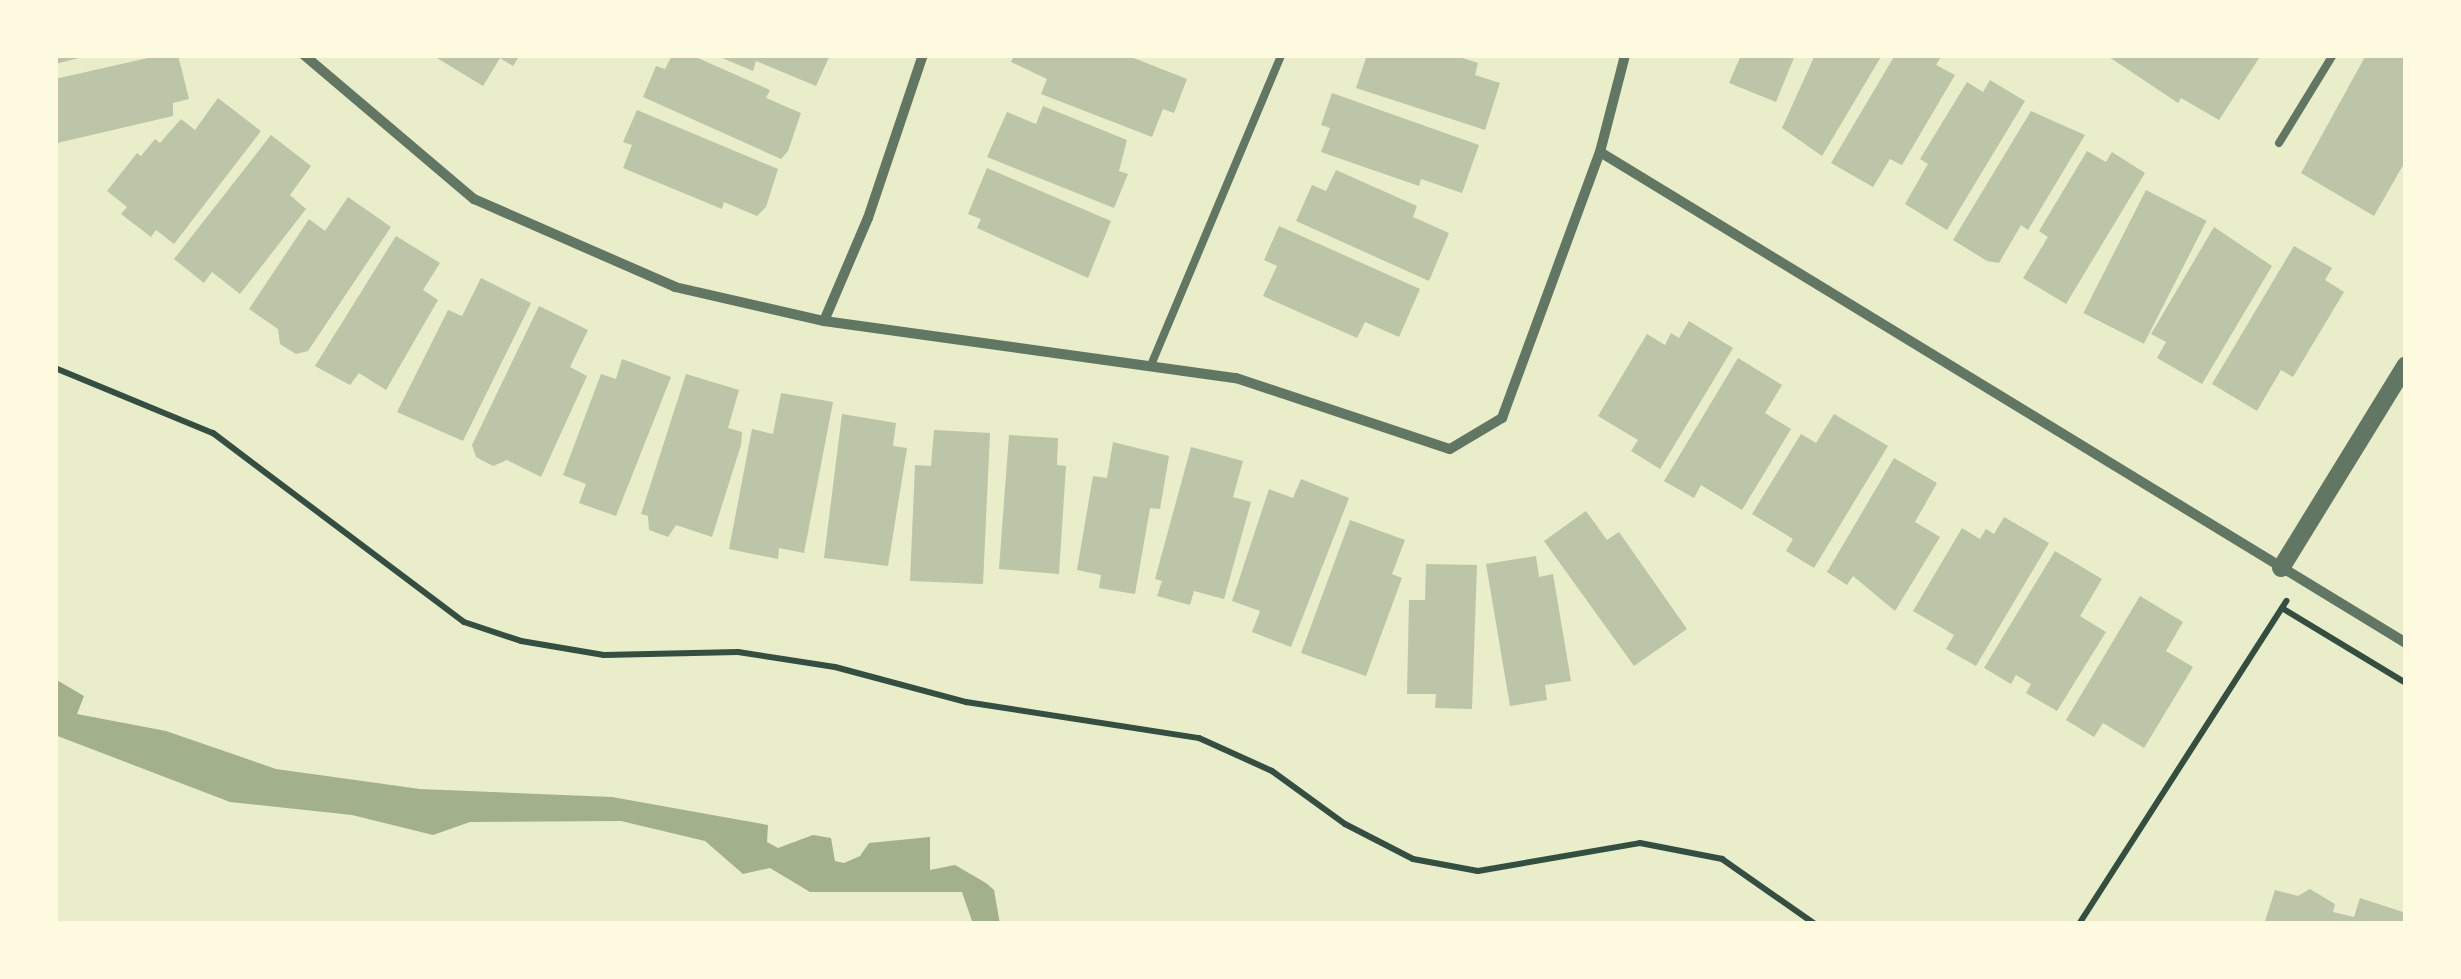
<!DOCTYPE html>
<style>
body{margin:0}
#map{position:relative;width:2461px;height:979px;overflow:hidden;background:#e9edc9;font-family:"Noto Serif",serif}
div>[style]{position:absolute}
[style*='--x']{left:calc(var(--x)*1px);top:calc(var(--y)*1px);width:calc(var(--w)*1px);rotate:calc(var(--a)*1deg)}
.water>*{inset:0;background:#a3b18a}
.building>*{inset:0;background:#bcc5a7;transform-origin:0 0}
.path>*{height:6px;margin:-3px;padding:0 3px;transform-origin:3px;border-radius:3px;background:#344e41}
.service>*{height:8px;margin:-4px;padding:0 4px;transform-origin:4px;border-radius:4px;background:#617663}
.minor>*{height:10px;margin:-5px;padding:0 5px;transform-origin:5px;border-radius:5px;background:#617663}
.tertiary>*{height:18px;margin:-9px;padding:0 9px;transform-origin:9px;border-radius:9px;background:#617663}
span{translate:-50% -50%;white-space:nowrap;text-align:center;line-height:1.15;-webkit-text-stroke:8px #fefae0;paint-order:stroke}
.frame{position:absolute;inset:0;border:58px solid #fefae0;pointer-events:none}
</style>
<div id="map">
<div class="water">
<i style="clip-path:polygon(55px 679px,84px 696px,77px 714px,166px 731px,276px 769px,420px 789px,612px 797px,768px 825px,767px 842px,778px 848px,813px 835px,831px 838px,835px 861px,844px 863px,860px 856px,869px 843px,930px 837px,930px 870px,955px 865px,986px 883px,994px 890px,1000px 924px,973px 924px,962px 892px,810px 892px,770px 868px,743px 874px,705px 841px,621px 821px,470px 822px,433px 835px,352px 815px,230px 802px,55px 735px)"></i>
</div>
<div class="building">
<i style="clip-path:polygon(55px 55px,87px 55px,87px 56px,55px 64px)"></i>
<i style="clip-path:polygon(161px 55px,178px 55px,189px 99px,173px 103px,173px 116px,57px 143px,55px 79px)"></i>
<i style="clip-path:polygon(432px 55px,520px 55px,513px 66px,500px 58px,483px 86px)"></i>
<i style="clip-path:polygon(672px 55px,691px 55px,770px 90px,766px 98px,801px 113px,788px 151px,781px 159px,643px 97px,656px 66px,665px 69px)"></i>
<i style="clip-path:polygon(715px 55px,830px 55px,816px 86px,756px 61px,753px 71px)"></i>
<i style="clip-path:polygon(1014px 55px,1126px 55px,1187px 79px,1174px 113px,1163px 109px,1152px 137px,1041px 94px,1047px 79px,1011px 62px)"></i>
<i style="clip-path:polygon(1367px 55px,1453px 55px,1478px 63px,1475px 75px,1500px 83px,1485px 130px,1356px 88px)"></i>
<i style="clip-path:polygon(1741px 55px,1795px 55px,1776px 102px,1729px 83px)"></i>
<i style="clip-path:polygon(1815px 55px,1882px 55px,1822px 156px,1782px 128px)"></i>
<i style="clip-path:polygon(1895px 55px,1942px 55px,1936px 65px,1955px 75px,1902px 165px,1890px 159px,1873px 187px,1831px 163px)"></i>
<i style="clip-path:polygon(2106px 55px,2261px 55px,2219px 120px,2181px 98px,2178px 103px)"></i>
<i style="clip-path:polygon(2366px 55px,2406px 55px,2406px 160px,2374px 216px,2301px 173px)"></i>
<i style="clip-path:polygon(1990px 80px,2025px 101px,1947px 230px,1905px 204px,1928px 164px,1920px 159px,1967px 82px,1983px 92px)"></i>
<i style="clip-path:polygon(1332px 93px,1479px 145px,1462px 193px,1421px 179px,1419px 186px,1321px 152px,1330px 128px,1321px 125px)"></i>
<i style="clip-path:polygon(218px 98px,261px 131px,174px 244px,156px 230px,151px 237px,121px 214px,127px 207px,107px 191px,137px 153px,141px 156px,155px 139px,160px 143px,181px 119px,195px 130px)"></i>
<i style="clip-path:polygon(1043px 106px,1127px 140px,1119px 171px,1128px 174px,1114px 208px,987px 157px,1007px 112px,1036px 124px)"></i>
<i style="clip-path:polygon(637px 110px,778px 169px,766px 207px,757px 216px,724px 202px,722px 209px,623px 168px,632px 145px,623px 142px)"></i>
<i style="clip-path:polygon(2031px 111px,2085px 135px,2028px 230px,2021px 225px,1999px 263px,1987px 261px,1953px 240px)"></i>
<i style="clip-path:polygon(271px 135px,311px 166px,290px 195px,306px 209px,240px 294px,212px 272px,204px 283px,174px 259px)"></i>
<i style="clip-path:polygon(2087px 151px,2106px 162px,2112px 152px,2145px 173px,2066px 304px,2023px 278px,2048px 237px,2039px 231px)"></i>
<i style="clip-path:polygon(987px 168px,1111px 221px,1088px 278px,977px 228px,981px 219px,968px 214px)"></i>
<i style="clip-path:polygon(1336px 170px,1417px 206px,1413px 217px,1449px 233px,1429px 281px,1296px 221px,1312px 185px,1326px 191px)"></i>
<i style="left:2146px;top:190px;width:68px;height:138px;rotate:27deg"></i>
<i style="clip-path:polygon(348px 197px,391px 227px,308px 351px,296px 354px,280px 344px,278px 329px,249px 309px,309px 219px,325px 231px)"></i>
<i style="clip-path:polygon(1279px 226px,1420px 289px,1399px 337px,1365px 322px,1357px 338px,1263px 296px,1277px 266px,1264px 260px)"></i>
<i style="clip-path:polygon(2214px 227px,2272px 266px,2202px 384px,2157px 358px,2166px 342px,2151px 334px)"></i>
<i style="clip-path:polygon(396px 236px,440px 263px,423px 290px,438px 300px,386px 390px,359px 373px,350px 385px,315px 366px)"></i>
<i style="clip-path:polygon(2294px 246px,2332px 268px,2325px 280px,2344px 292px,2293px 377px,2281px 370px,2257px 411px,2212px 384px)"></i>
<i style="clip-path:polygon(481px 278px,531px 303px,463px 441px,397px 412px,448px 310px,462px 316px)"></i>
<i style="clip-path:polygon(539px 306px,588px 330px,570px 367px,587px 376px,541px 477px,507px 460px,493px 466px,476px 457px,472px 445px)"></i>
<i style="clip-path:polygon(1689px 321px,1733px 348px,1660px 469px,1631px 451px,1638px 440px,1598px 416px,1647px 334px,1665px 345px,1671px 333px,1679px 338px)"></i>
<i style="clip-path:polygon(1738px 358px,1782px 385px,1765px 413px,1791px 429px,1742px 510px,1701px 485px,1694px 498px,1664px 481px)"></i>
<i style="clip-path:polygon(622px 359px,671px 377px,616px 516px,579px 503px,586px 484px,563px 475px,601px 374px,616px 379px)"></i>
<i style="clip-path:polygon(686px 374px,739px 390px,728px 428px,742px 432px,741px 445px,712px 537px,676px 525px,668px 537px,649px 530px,648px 516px,641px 514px)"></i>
<i style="clip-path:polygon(781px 393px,833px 402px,804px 553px,779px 548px,778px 559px,729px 549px,752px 429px,773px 434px)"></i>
<i style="clip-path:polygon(842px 414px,896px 423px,893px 446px,907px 448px,888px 566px,824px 558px)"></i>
<i style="clip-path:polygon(1834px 414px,1888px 446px,1814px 568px,1786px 551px,1793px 539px,1752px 514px,1801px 434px,1816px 443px)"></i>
<i style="clip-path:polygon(934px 430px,990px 433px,983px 584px,910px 581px,915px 465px,931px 466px)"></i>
<i style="clip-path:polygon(1009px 435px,1058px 438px,1057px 465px,1066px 466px,1059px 574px,999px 569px)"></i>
<i style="clip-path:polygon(1113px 442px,1169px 456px,1160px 509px,1150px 508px,1135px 594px,1099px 588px,1101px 575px,1077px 570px,1093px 476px,1107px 478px)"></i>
<i style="clip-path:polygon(1191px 447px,1243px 461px,1233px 497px,1251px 502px,1224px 599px,1194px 591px,1190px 605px,1157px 596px,1162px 581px,1155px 579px)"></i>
<i style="clip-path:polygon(1894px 458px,1937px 483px,1915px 522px,1940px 537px,1895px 611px,1853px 576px,1847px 585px,1827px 572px)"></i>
<i style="clip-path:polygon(1301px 479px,1349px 498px,1291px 647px,1252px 632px,1260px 611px,1232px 601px,1269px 489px,1293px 498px)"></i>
<i style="clip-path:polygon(1586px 511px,1607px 540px,1619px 532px,1687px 629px,1634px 666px,1544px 541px)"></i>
<i style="clip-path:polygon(2004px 517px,2049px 543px,1976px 666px,1946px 649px,1954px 635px,1913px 611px,1962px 528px,1980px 539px,1986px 529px,1994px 534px)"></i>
<i style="clip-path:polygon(1350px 520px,1405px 540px,1392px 574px,1402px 578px,1366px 676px,1301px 653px)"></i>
<i style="clip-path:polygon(2055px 551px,2102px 579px,2080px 616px,2106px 632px,2057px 711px,2026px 693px,2031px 684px,2016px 675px,2011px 684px,1984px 668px)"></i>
<i style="clip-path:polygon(1536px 556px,1539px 577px,1553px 574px,1571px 681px,1545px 685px,1547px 700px,1510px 706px,1486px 564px)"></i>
<i style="clip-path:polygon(1426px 564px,1477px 565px,1472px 709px,1435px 708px,1436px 694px,1407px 694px,1409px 600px,1425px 600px)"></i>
<i style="clip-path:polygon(2140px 596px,2183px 622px,2166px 651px,2193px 667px,2144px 748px,2103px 723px,2094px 737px,2066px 720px)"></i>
<i style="clip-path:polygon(2310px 889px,2335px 904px,2333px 912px,2354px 917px,2360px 898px,2406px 913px,2406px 924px,2264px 924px,2275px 890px,2298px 896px)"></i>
</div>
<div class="path">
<i style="--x:55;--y:368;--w:171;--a:22.4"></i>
<i style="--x:213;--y:433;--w:314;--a:37"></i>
<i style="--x:464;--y:622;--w:60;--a:18.4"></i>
<i style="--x:521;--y:641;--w:84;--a:9.6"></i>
<i style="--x:604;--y:655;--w:134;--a:-1.3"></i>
<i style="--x:738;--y:652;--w:98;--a:8.8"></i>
<i style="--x:835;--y:667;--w:136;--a:15"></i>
<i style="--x:966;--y:702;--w:236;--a:8.8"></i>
<i style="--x:1199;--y:738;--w:80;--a:24.3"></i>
<i style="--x:1272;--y:771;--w:90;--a:36"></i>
<i style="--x:1345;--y:824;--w:76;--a:27.2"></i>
<i style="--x:1413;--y:859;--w:66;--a:10.5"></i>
<i style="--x:1478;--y:871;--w:164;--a:-9.8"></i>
<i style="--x:1640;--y:843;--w:84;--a:11"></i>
<i style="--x:1722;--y:859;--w:113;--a:35"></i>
<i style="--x:2282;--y:608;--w:145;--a:31.2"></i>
<i style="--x:2079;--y:924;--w:384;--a:-57.3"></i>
</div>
<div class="service">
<i style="--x:2279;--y:143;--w:103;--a:-58.5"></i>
<i style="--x:1151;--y:365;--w:336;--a:-67.2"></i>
</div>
<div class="minor">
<i style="--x:304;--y:55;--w:223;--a:40.3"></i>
<i style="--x:474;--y:199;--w:219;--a:23.6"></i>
<i style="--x:675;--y:287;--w:153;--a:12.9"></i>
<i style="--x:824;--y:321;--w:416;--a:7.9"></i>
<i style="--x:1236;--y:378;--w:225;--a:18.4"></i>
<i style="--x:1450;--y:449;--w:61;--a:-30.8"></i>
<i style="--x:1502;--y:418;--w:283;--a:-69.8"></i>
<i style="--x:1600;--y:152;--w:100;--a:-75.5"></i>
<i style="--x:1600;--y:152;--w:944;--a:31.35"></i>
<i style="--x:824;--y:321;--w:112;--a:-66.9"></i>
<i style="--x:868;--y:218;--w:172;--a:-71.4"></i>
</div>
<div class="tertiary">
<i style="--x:2281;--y:568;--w:238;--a:-58.4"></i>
</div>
<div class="frame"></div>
</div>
